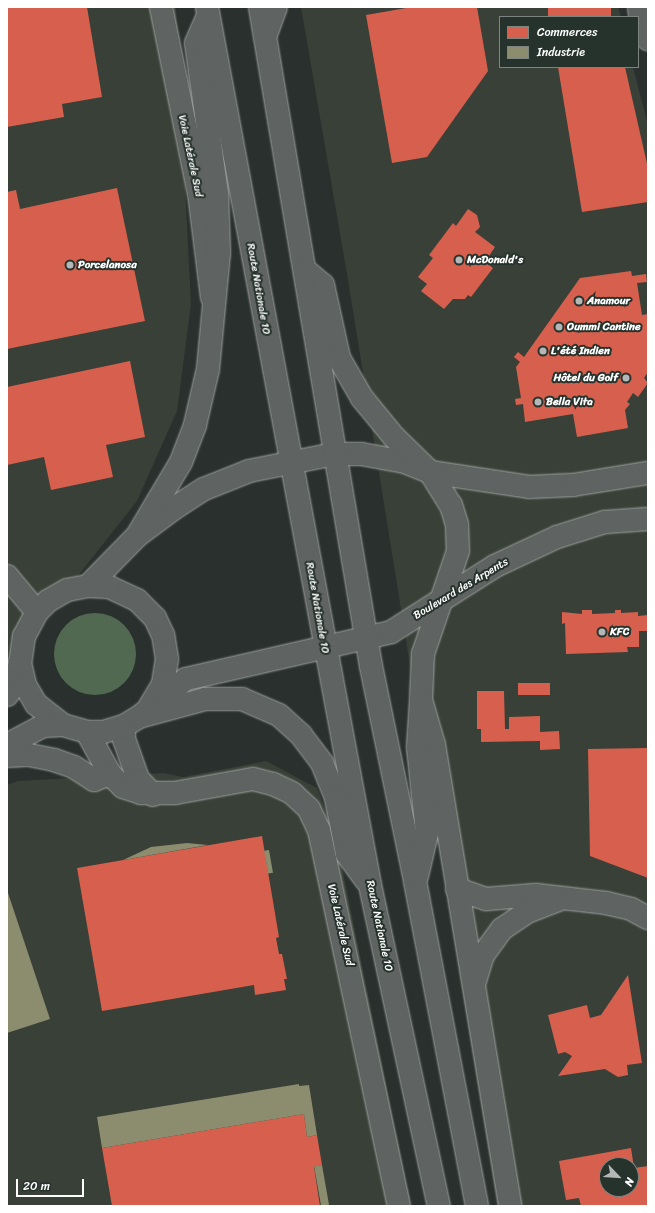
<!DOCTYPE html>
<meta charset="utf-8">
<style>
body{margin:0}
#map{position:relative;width:655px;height:1213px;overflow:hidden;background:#29302d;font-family:Sriracha,sans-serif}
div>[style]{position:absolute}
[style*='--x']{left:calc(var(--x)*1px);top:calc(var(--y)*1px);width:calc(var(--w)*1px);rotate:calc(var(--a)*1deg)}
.built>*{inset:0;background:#384037}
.green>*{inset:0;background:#526951}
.round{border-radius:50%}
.shops>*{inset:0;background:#d6604d;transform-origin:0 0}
.industry>*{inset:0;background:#8c8c6e;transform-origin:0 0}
.roads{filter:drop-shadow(0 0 1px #9fa2a0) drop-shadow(0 0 1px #9fa2a0)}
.street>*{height:22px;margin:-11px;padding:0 11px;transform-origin:11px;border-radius:11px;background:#5f6362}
.secondary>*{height:22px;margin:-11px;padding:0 11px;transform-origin:11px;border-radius:11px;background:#5f6362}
.primary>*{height:22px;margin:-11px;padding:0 11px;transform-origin:11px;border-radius:11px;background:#5f6362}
.dots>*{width:11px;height:11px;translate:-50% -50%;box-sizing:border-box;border:2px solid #26332d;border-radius:50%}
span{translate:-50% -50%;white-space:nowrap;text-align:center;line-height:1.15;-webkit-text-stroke:4px #26332d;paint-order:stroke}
.street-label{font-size:11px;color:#fff}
.poi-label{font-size:11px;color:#fff;font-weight:700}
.left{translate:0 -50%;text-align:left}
.right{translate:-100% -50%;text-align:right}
.frame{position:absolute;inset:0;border:8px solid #fff;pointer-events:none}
.legend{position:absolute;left:499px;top:16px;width:140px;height:52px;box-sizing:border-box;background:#26332d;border:1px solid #7d8581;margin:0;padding:5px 7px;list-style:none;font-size:12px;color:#fff}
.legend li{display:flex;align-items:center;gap:8px;height:20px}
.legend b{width:20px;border:1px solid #7d8581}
.north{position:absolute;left:599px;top:1157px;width:40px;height:40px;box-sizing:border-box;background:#26332d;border:1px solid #7d8581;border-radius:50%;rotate:115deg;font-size:11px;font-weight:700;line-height:16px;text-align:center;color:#fff}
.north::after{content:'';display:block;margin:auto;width:14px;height:18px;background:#b4b7b6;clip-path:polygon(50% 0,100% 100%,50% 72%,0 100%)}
.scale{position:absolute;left:16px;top:1179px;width:68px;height:18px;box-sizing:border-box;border:2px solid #fff;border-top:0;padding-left:5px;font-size:12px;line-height:14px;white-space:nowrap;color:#fff;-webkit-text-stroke:3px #26332d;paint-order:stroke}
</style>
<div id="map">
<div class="built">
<i style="clip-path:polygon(7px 7px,176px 7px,191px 304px,177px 411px,137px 501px,7px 666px)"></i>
<i style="clip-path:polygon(evenodd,301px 7px,618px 7px,621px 17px,500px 17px,500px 67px,633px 67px,648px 125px,648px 1206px,497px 1206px,348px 280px,301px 7px,607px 1165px,631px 1165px,631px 1189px,607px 1189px,607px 1165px)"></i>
<i style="clip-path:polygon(266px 761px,317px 788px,335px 833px,411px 1206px,7px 1206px,7px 785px,18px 781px,164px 773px,183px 777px)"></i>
</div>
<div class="green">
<i class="round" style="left:54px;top:613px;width:82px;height:82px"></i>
</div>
<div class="shops">
<i style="clip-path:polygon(7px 7px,87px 7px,102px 97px,62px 104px,64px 117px,7px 127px)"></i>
<i style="clip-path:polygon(412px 7px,477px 7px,488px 71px,427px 157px,392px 163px,366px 15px)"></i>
<i style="left:548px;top:7px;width:63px;height:10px"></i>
<i style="clip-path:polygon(558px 67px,625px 67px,648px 168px,648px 202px,582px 212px)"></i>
<i style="clip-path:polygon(117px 188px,145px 321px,7px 349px,7px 192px,16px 190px,20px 209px)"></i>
<i style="clip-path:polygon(468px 209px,477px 215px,480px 227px,475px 232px,495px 247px,485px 262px,493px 268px,471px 297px,468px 295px,465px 299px,453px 299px,444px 309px,421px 291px,427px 284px,418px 277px,433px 258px,429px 255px,453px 223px,456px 226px)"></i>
<i style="clip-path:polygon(631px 271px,632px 276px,646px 274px,647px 282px,637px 283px,642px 315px,648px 314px,648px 372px,644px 378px,648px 383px,638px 397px,633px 393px,627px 402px,630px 404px,625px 410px,628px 428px,577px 437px,573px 414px,525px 422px,523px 404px,516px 405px,515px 399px,521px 398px,516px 367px,520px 362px,514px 357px,518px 352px,524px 357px,580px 278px)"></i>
<i style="clip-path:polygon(130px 361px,145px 437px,106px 445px,113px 477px,51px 490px,44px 457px,7px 465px,7px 387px)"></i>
<i style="clip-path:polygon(582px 610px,592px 610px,592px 614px,615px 613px,615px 610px,621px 610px,621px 613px,638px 612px,638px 616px,648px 615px,648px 631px,639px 631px,639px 647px,627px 647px,628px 652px,566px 654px,565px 623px,562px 624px,562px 612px,582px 614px)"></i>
<i style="left:518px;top:683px;width:32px;height:12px"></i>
<i style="clip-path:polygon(477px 691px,504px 691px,505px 729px,509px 729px,509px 717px,540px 716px,540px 732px,559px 731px,560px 749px,540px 750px,540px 741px,481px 742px,481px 729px,477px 729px)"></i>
<i style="clip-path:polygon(648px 748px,648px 878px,590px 856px,588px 749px)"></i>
<i style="clip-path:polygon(262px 836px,279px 937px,276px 938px,279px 954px,282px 954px,287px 979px,284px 979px,286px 990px,255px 995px,254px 985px,102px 1011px,77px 868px)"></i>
<i style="clip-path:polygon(628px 975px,642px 1063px,627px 1065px,628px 1075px,618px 1077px,605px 1069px,558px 1076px,572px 1056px,565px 1052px,558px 1054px,548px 1015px,587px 1005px,590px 1018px,601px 1015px)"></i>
<i style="clip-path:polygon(304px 1114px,307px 1137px,317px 1135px,322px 1165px,314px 1167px,320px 1206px,112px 1206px,102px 1148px)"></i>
<i style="clip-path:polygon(evenodd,631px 1148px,634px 1168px,648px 1166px,648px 1206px,581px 1206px,579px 1198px,566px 1200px,559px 1161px,631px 1148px,607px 1165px,631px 1165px,631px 1189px,607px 1189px,607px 1165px)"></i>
</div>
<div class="industry">
<i style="clip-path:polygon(187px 843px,208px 845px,123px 860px,151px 847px)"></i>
<i style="left:269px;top:850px;width:23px;height:5px;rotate:80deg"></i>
<i style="clip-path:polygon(7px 890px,50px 1019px,7px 1033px)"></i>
<i style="clip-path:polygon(299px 1084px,299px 1086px,309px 1085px,317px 1135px,307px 1137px,304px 1114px,102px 1148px,97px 1117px)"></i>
<i style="left:322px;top:1165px;width:42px;height:8px;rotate:80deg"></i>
</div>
<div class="roads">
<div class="street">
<i style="--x:161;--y:7;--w:190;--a:78.5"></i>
<i style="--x:199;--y:193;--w:105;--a:82.9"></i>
<i style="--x:639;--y:7;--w:22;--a:82"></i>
<i style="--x:642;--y:29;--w:12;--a:59"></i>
<i style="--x:7;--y:576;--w:47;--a:50.2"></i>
<i style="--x:124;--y:726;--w:13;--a:90"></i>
<i style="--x:124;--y:739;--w:42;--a:70.7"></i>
<i style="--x:138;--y:779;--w:22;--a:47"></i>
<i style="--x:87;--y:732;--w:48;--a:61.3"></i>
<i style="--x:110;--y:774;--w:18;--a:45"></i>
<i style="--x:123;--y:787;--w:19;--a:18"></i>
<i style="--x:141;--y:793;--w:34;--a:0"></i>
<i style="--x:175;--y:793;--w:79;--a:-10.2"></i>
<i style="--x:253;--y:779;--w:21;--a:14"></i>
<i style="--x:273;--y:784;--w:21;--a:25"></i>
<i style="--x:292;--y:793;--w:23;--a:43"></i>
<i style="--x:309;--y:809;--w:23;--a:65"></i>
<i style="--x:319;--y:830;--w:384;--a:78"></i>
<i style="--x:7;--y:756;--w:22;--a:-3"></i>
<i style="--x:29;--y:755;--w:25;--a:11"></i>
<i style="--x:54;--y:760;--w:21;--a:19"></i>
<i style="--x:74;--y:767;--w:24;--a:33"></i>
<i style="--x:94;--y:780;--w:17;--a:-21"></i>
<i style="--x:457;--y:889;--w:31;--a:19"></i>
<i style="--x:486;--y:899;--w:50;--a:-4.6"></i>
<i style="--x:536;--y:895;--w:70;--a:6.5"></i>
<i style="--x:606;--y:903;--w:26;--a:13"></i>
<i style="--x:631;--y:909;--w:19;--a:28"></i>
<i style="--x:474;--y:984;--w:30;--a:-73"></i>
<i style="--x:483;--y:955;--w:32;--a:-54"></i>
<i style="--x:502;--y:929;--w:30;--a:-34"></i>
<i style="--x:527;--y:912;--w:34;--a:-21"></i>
</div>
<div class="secondary">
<i style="--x:430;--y:472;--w:100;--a:8.6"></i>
<i style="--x:529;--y:487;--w:44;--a:-2.6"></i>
<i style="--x:573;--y:485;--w:76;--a:-9.1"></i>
<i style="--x:88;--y:586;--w:70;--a:-45.6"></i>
<i style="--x:137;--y:536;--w:49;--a:-36.6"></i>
<i style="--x:176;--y:507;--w:33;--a:-33"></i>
<i style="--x:204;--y:489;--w:48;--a:-21.8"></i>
<i style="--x:249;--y:471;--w:87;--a:-11.3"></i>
<i style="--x:334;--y:454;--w:27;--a:0"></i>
<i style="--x:361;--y:454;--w:45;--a:10.3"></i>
<i style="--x:405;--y:462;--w:27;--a:22"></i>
<i style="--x:430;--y:472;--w:39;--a:58"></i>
<i style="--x:451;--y:505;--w:21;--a:73"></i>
<i style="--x:457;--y:525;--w:26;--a:88"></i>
<i style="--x:458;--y:551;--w:109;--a:108.8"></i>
<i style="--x:423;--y:654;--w:46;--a:92.5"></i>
<i style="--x:421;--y:700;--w:47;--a:73.9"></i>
<i style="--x:434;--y:745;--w:467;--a:80.6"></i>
<i style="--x:7;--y:695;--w:14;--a:-54"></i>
<i style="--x:15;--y:684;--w:22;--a:-77"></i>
<i style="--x:150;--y:706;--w:26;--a:-59"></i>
<i style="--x:163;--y:684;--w:25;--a:-81"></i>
<i style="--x:167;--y:659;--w:24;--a:-99"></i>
<i style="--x:163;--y:635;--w:19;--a:-115"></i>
<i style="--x:155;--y:618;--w:25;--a:-135"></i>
<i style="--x:137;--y:600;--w:31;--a:-155"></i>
<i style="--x:109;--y:587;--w:21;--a:-177"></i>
<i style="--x:88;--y:586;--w:21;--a:169"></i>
<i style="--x:67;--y:590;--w:22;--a:150"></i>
<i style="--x:48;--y:601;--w:16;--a:135"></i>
<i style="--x:37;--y:612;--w:27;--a:118"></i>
<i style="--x:24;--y:636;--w:27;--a:98"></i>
<i style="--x:20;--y:663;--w:23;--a:77"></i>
<i style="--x:25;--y:685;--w:22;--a:60"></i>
<i style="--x:36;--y:704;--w:34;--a:38"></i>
<i style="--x:63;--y:725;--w:25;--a:16"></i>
<i style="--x:87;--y:732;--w:16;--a:0"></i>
<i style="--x:103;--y:732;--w:22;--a:-16"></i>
<i style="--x:124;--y:726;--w:17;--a:-31"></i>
<i style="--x:139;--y:717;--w:60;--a:-39"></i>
<i style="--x:186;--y:679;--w:210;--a:-12.9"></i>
<i style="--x:391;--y:632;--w:123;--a:-32.4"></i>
<i style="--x:495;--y:566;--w:68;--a:-25.1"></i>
<i style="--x:557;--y:537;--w:50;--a:-17.4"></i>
<i style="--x:605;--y:522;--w:43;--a:-4"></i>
<i style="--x:7;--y:745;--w:40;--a:-28"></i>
<i style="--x:42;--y:726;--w:21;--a:-3"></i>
</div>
<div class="primary">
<i style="--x:207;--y:7;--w:893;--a:79.48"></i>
<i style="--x:370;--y:885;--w:328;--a:77.9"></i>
<i style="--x:260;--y:7;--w:668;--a:80.44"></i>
<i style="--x:371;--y:666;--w:219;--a:78.4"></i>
<i style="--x:415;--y:881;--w:331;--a:79.2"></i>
<i style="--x:265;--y:37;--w:32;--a:-70"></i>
<i style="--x:305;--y:270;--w:23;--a:40"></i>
<i style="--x:323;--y:285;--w:75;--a:77.6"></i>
<i style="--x:339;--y:358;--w:46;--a:60.1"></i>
<i style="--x:362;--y:398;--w:50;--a:50.6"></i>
<i style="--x:394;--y:437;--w:50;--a:44.2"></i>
<i style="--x:137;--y:536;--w:86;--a:-59.3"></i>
<i style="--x:181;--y:462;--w:40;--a:-69"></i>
<i style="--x:195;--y:425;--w:57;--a:-76.9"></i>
<i style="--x:208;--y:369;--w:117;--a:-84.6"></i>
<i style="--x:219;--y:253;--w:59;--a:-91.9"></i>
<i style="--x:217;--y:194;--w:152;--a:-97.9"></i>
<i style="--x:196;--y:43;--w:30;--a:-66"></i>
<i style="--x:139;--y:717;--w:68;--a:-15.3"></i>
<i style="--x:205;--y:699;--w:37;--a:0"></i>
<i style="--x:242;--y:699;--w:40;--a:23.4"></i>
<i style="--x:279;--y:715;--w:30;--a:42"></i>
<i style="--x:301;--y:735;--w:35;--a:53"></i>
<i style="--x:322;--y:763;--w:38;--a:68"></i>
<i style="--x:336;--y:798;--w:57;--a:78.9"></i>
<i style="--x:347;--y:854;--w:32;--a:54"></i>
<i style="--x:417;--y:876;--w:44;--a:-76.9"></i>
<i style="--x:427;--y:833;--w:86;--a:-96"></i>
<i style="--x:418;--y:747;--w:47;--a:-86.3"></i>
</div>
</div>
<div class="dots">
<i style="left:459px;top:260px;background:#b4b7b6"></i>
<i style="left:70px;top:265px;background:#b4b7b6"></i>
<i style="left:579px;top:301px;background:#b4b7b6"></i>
<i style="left:559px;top:327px;background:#b4b7b6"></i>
<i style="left:543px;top:351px;background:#b4b7b6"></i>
<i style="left:626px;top:378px;background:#b4b7b6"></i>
<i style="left:538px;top:402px;background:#b4b7b6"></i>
<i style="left:602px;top:632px;background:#b4b7b6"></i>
</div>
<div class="street-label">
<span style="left:190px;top:156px;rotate:78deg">Voie Latérale Sud</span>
<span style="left:258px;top:289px;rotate:80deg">Route Nationale 10</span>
<span style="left:461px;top:589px;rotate:-31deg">Boulevard des Arpents</span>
<span style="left:317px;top:608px;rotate:80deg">Route Nationale 10</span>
<span style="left:340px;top:925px;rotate:77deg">Voie Latérale Sud</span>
<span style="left:379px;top:926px;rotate:78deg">Route Nationale 10</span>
</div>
<div class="poi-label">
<span class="left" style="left:467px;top:260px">McDonald's</span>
<span class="left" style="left:78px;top:265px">Porcelanosa</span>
<span class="left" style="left:587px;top:301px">Anamour</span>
<span class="left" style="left:567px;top:327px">Oummi Cantine</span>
<span class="left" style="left:551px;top:351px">L'été Indien</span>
<span class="right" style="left:618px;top:378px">Hôtel du Golf</span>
<span class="left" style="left:546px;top:402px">Bella Vita</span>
<span class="left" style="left:610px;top:632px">KFC</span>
</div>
<div class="frame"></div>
<ul class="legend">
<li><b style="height:11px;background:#d6604d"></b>Commerces</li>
<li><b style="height:11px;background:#8c8c6e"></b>Industrie</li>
</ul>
<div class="north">N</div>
<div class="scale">20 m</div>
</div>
